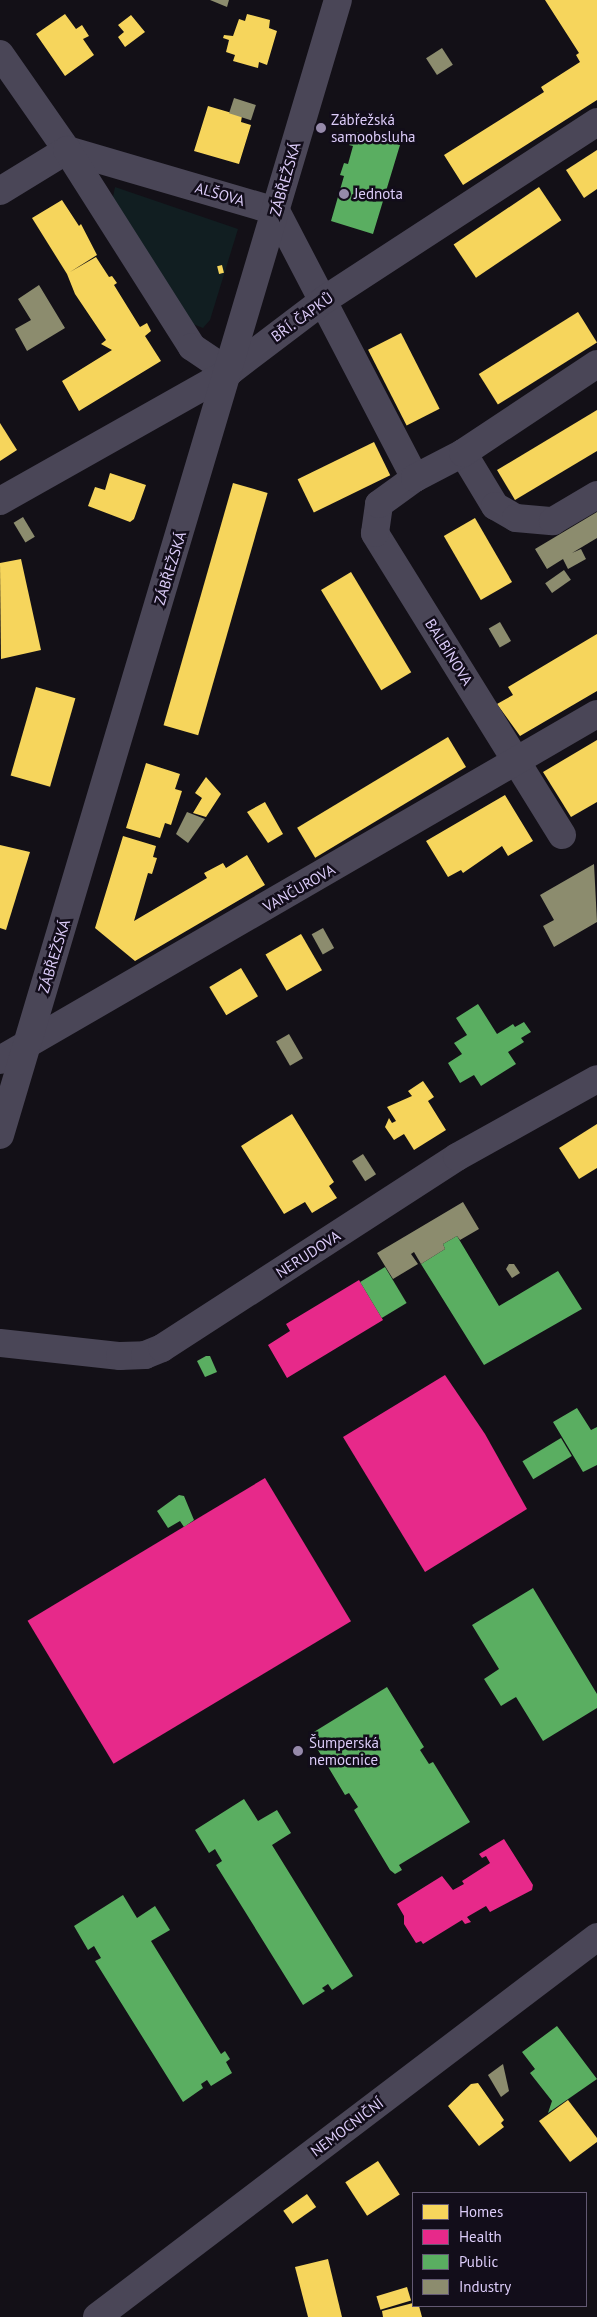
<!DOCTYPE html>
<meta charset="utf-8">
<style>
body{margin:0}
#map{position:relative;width:597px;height:2317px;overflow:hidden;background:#131017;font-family:"PT Sans",sans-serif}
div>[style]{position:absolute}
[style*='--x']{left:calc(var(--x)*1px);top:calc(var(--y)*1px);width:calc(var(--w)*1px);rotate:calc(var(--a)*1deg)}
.green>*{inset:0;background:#111e21}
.homes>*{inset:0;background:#f6d55c;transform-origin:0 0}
.health>*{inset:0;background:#e7298a;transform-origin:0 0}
.public>*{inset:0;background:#5aae61;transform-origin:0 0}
.industry>*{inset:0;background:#8c8c6e;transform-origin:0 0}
.minor>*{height:28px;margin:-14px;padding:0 14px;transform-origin:14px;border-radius:14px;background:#4a4657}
.dots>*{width:14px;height:14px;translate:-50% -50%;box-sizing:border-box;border:2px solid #120d1a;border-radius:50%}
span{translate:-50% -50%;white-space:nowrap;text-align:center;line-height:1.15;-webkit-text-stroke:5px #120d1a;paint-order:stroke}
.poi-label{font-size:15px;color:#dcccf9}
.left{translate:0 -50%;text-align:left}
.street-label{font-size:15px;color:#dcccf9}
.legend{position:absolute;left:412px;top:2192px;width:175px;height:115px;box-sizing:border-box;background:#120d1a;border:1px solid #635973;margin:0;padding:6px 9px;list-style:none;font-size:15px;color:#dcccf9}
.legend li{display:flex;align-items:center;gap:10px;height:25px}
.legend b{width:25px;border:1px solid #635973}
</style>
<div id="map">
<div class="green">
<i style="clip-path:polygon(115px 187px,238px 229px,210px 320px,203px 328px,185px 321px,112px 202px)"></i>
</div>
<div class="homes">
<i style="clip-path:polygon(545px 0,597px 0,597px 100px,463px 185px,444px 155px,544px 92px,541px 87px,580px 62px,576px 55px,579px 53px)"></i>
<i style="clip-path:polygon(65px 14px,76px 29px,82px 25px,89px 36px,83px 39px,94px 55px,65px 76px,36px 34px)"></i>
<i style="clip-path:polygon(247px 14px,270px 20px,269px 28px,277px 31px,267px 65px,259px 62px,258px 68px,233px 61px,235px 55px,226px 52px,229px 40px,223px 38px,224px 35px,233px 36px,239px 19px,245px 21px)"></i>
<i style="clip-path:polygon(131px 15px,145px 32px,125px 47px,118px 37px,124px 32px,118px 25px)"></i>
<i style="clip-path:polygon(208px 106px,242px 116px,241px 122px,251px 125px,239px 164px,194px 151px)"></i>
<i style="clip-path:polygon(597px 150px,597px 189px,584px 198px,566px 170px)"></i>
<i style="left:539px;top:187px;width:40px;height:103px;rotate:56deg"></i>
<i style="clip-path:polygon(62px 200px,79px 226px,81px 224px,97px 255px,70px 272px,96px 257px,109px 277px,112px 276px,117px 283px,114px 285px,140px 327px,147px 323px,151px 331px,145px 336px,161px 361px,79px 411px,62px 381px,112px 350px,101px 344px,106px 340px,75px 294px,67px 274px,32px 218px)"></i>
<i style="left:222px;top:265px;width:8px;height:5px;rotate:76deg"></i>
<i style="left:578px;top:312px;width:36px;height:117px;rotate:58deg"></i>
<i style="left:401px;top:333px;width:85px;height:37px;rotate:63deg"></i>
<i style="clip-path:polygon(597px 410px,597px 451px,515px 500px,497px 470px)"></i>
<i style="clip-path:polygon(0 423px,17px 450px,0 461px)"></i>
<i style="left:374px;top:442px;width:37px;height:85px;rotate:64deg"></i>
<i style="clip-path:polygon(110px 473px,146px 485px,134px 519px,130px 522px,88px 506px,95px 487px,105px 490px)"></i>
<i style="left:233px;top:483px;width:36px;height:252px;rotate:16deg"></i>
<i style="left:475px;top:518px;width:74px;height:36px;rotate:60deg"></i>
<i style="clip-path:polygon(21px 559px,41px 650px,1px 659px,0 563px)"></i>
<i style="left:351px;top:572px;width:117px;height:35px;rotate:59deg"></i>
<i style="clip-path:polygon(597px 634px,597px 691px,520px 736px,497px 704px,513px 695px,508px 687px)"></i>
<i style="left:36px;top:687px;width:41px;height:92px;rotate:16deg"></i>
<i style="left:448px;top:737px;width:35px;height:176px;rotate:59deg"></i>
<i style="clip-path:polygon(597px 740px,597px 802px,571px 817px,543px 772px)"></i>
<i style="clip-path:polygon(146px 763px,180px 774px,175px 789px,182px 791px,171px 825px,165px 823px,160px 838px,126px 828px)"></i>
<i style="clip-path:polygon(206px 777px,221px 794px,206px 817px,193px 813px,202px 798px,195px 793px)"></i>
<i style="clip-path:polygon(505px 795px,533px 841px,508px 856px,502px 846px,463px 873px,461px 870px,448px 877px,426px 841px)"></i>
<i style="clip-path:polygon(265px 802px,283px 834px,268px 843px,247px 812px)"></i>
<i style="clip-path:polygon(123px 836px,156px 846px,153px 857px,157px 858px,152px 874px,148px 873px,134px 921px,207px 878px,204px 873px,223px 863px,226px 868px,247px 855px,265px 885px,135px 961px,95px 928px)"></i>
<i style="clip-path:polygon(0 845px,30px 852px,6px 930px,0 928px)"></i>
<i style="left:301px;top:934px;width:42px;height:41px;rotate:60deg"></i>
<i style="left:241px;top:968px;width:33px;height:37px;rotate:59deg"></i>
<i style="clip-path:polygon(423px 1081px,434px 1097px,428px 1101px,446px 1130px,414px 1150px,404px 1134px,394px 1140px,385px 1127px,389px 1118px,392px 1123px,396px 1121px,387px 1107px,412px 1096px,408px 1091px)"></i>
<i style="clip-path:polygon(292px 1114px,334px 1182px,329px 1186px,337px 1198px,312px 1213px,305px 1202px,284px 1214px,241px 1146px)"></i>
<i style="clip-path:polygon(597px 1124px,597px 1168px,579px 1179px,559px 1148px)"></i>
<i style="clip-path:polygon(478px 2083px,504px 2120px,501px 2123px,504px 2127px,479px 2146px,448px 2106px,471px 2084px)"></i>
<i style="clip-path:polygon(568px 2100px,597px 2138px,597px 2142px,570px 2162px,539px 2121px)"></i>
<i style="left:378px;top:2161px;width:40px;height:39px;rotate:57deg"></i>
<i style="left:307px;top:2194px;width:16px;height:29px;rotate:55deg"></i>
<i style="clip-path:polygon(328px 2259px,342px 2317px,308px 2317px,295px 2267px)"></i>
<i style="left:407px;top:2287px;width:14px;height:32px;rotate:73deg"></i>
<i style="clip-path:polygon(413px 2303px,419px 2306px,422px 2317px,383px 2317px,382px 2311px)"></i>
</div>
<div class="health">
<i style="clip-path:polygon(359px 1280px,383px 1320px,287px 1378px,268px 1345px,290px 1331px,286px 1324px)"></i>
<i style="clip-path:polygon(445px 1375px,485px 1434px,527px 1509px,425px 1572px,343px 1437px)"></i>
<i style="left:265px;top:1478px;width:167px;height:277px;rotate:59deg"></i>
<i style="clip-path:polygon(504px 1839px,533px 1885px,532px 1890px,490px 1912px,486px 1906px,467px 1917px,471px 1922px,465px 1924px,462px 1920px,423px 1944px,421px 1941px,416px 1943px,404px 1924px,404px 1916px,397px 1904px,442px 1876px,453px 1890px,464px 1884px,462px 1881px,490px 1863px,486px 1856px,482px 1858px,479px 1854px)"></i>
</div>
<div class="public">
<i style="clip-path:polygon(358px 132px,400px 145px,373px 234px,331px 221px,344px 176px,340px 175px,344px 163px,348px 164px,353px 146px,349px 145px)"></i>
<i style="clip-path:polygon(478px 1004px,497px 1034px,513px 1024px,515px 1027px,524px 1022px,531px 1032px,521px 1038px,524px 1042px,508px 1052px,516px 1064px,481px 1086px,474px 1075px,460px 1083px,448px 1063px,462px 1054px,454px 1043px,467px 1035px,456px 1018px)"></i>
<i style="clip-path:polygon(457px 1236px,499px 1306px,558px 1271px,582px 1309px,484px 1365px,421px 1264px,445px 1249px,443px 1244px)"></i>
<i style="left:385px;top:1267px;width:42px;height:29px;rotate:59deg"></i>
<i style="clip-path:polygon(206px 1356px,210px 1356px,217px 1372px,205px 1377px,197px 1361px)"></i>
<i style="clip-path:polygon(577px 1408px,591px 1430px,597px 1427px,597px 1465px,583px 1472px,553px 1422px)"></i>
<i style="left:561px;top:1438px;width:21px;height:45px;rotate:59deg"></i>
<i style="clip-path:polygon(179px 1495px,184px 1496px,194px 1520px,184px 1527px,180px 1521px,168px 1528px,157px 1511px)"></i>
<i style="clip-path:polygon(533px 1588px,597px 1694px,597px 1708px,543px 1741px,516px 1697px,501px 1706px,484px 1679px,499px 1669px,472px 1625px)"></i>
<i style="clip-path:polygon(387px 1687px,424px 1747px,420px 1750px,429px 1764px,433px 1762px,470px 1822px,399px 1865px,402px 1870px,395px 1874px,390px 1870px,354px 1810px,358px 1807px,349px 1793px,345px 1795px,309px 1735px)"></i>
<i style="clip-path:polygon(244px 1799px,258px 1821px,277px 1810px,291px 1833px,272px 1845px,353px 1976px,332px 1990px,328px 1984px,322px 1988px,325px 1991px,303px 2005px,216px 1865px,222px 1861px,215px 1849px,209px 1853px,195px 1830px)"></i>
<i style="clip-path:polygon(123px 1895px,137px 1918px,155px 1906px,170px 1930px,151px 1941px,221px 2054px,225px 2051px,230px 2059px,226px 2062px,232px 2073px,211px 2086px,207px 2080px,201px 2084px,203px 2088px,183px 2102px,95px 1961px,101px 1958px,94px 1946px,88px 1950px,74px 1926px)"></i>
<i style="clip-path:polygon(557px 2026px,597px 2079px,548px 2113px,552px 2101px,530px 2073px,535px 2069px,522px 2052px)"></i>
</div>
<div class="industry">
<i style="clip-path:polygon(210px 0,229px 0,227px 7px)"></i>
<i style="left:442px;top:48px;width:20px;height:19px;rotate:57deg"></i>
<i style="left:234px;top:98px;width:23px;height:16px;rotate:18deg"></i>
<i style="clip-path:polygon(39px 285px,65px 328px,27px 351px,15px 329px,31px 320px,18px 299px)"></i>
<i style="clip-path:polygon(597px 512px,597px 538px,572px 553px,581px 549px,586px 559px,568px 569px,563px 559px,547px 569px,535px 549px)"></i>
<i style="left:23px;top:517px;width:23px;height:11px;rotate:59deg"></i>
<i style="left:564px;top:570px;width:12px;height:23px;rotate:55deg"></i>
<i style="left:500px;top:622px;width:22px;height:13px;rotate:60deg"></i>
<i style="clip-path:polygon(187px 812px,205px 819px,188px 843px,176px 834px)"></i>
<i style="clip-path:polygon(594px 864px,597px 922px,554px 947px,543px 926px,554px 920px,540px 895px)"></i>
<i style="left:323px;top:928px;width:23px;height:13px;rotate:61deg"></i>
<i style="left:289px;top:1034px;width:28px;height:15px;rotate:60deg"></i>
<i style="left:363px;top:1154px;width:24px;height:13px;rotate:57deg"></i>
<i style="clip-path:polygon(463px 1202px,479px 1229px,460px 1240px,457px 1236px,443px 1244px,445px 1249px,421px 1264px,414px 1252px,411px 1254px,418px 1264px,393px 1279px,377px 1253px)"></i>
<i style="clip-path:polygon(509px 1264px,514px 1264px,520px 1273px,512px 1278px,506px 1269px)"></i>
<i style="clip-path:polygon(503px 2064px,509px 2091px,501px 2097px,488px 2075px)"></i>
</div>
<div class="minor">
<i style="--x:0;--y:54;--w:117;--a:55.1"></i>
<i style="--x:67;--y:150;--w:218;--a:16.3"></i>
<i style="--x:276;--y:211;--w:301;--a:62.5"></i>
<i style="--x:0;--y:191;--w:79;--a:-31.5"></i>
<i style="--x:67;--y:150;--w:233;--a:57.6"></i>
<i style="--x:192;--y:347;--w:45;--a:34"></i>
<i style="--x:463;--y:453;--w:62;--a:58.9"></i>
<i style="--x:495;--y:506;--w:24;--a:30"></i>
<i style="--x:516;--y:518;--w:37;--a:5"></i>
<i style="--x:553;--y:521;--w:51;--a:-30.6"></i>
<i style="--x:0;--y:501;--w:263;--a:-29.4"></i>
<i style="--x:229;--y:372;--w:119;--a:-37.2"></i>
<i style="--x:324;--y:300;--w:326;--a:-33.1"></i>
<i style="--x:562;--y:835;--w:355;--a:-121.8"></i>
<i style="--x:375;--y:533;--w:29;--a:-82"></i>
<i style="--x:379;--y:504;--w:44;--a:-35.8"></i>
<i style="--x:415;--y:478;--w:54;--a:-27.5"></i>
<i style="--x:463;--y:453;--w:161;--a:-33.6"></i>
<i style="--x:0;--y:1060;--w:690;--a:-30.1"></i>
<i style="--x:0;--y:1135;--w:1184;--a:-73.42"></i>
<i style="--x:0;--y:1343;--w:121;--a:6.2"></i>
<i style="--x:120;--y:1356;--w:25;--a:-2"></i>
<i style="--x:145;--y:1355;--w:18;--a:-22"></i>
<i style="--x:162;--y:1348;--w:351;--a:-32.9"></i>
<i style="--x:457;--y:1157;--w:160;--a:-29.1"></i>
<i style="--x:97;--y:2317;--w:628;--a:-37.23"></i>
</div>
<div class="dots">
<i style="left:321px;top:128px;background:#968aaa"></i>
<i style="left:344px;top:194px;background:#968aaa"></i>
<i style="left:298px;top:1751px;background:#968aaa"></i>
</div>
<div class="poi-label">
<span class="left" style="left:331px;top:128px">Zábřežská<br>samoobsluha</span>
<span class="left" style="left:354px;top:194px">Jednota</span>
<span class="left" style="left:309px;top:1751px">Šumperská<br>nemocnice</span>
</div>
<div class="street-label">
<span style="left:285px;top:179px;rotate:-74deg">ZÁBŘEŽSKÁ</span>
<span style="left:220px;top:194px;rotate:16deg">ALŠOVA</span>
<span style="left:302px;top:317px;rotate:-36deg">BŘÍ. ČAPKŮ</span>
<span style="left:170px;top:568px;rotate:-73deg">ZÁBŘEŽSKÁ</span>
<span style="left:449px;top:652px;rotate:58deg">BALBÍNOVA</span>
<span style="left:299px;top:888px;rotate:-30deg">VANČUROVA</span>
<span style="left:54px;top:956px;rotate:-73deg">ZÁBŘEŽSKÁ</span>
<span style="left:308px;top:1254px;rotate:-33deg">NERUDOVA</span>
<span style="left:347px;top:2127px;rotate:-37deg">NEMOCNIČNÍ</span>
</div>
<ul class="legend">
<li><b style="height:14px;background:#f6d55c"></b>Homes</li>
<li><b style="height:14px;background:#e7298a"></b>Health</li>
<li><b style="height:14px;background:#5aae61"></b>Public</li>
<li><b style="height:14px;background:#8c8c6e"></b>Industry</li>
</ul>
</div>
